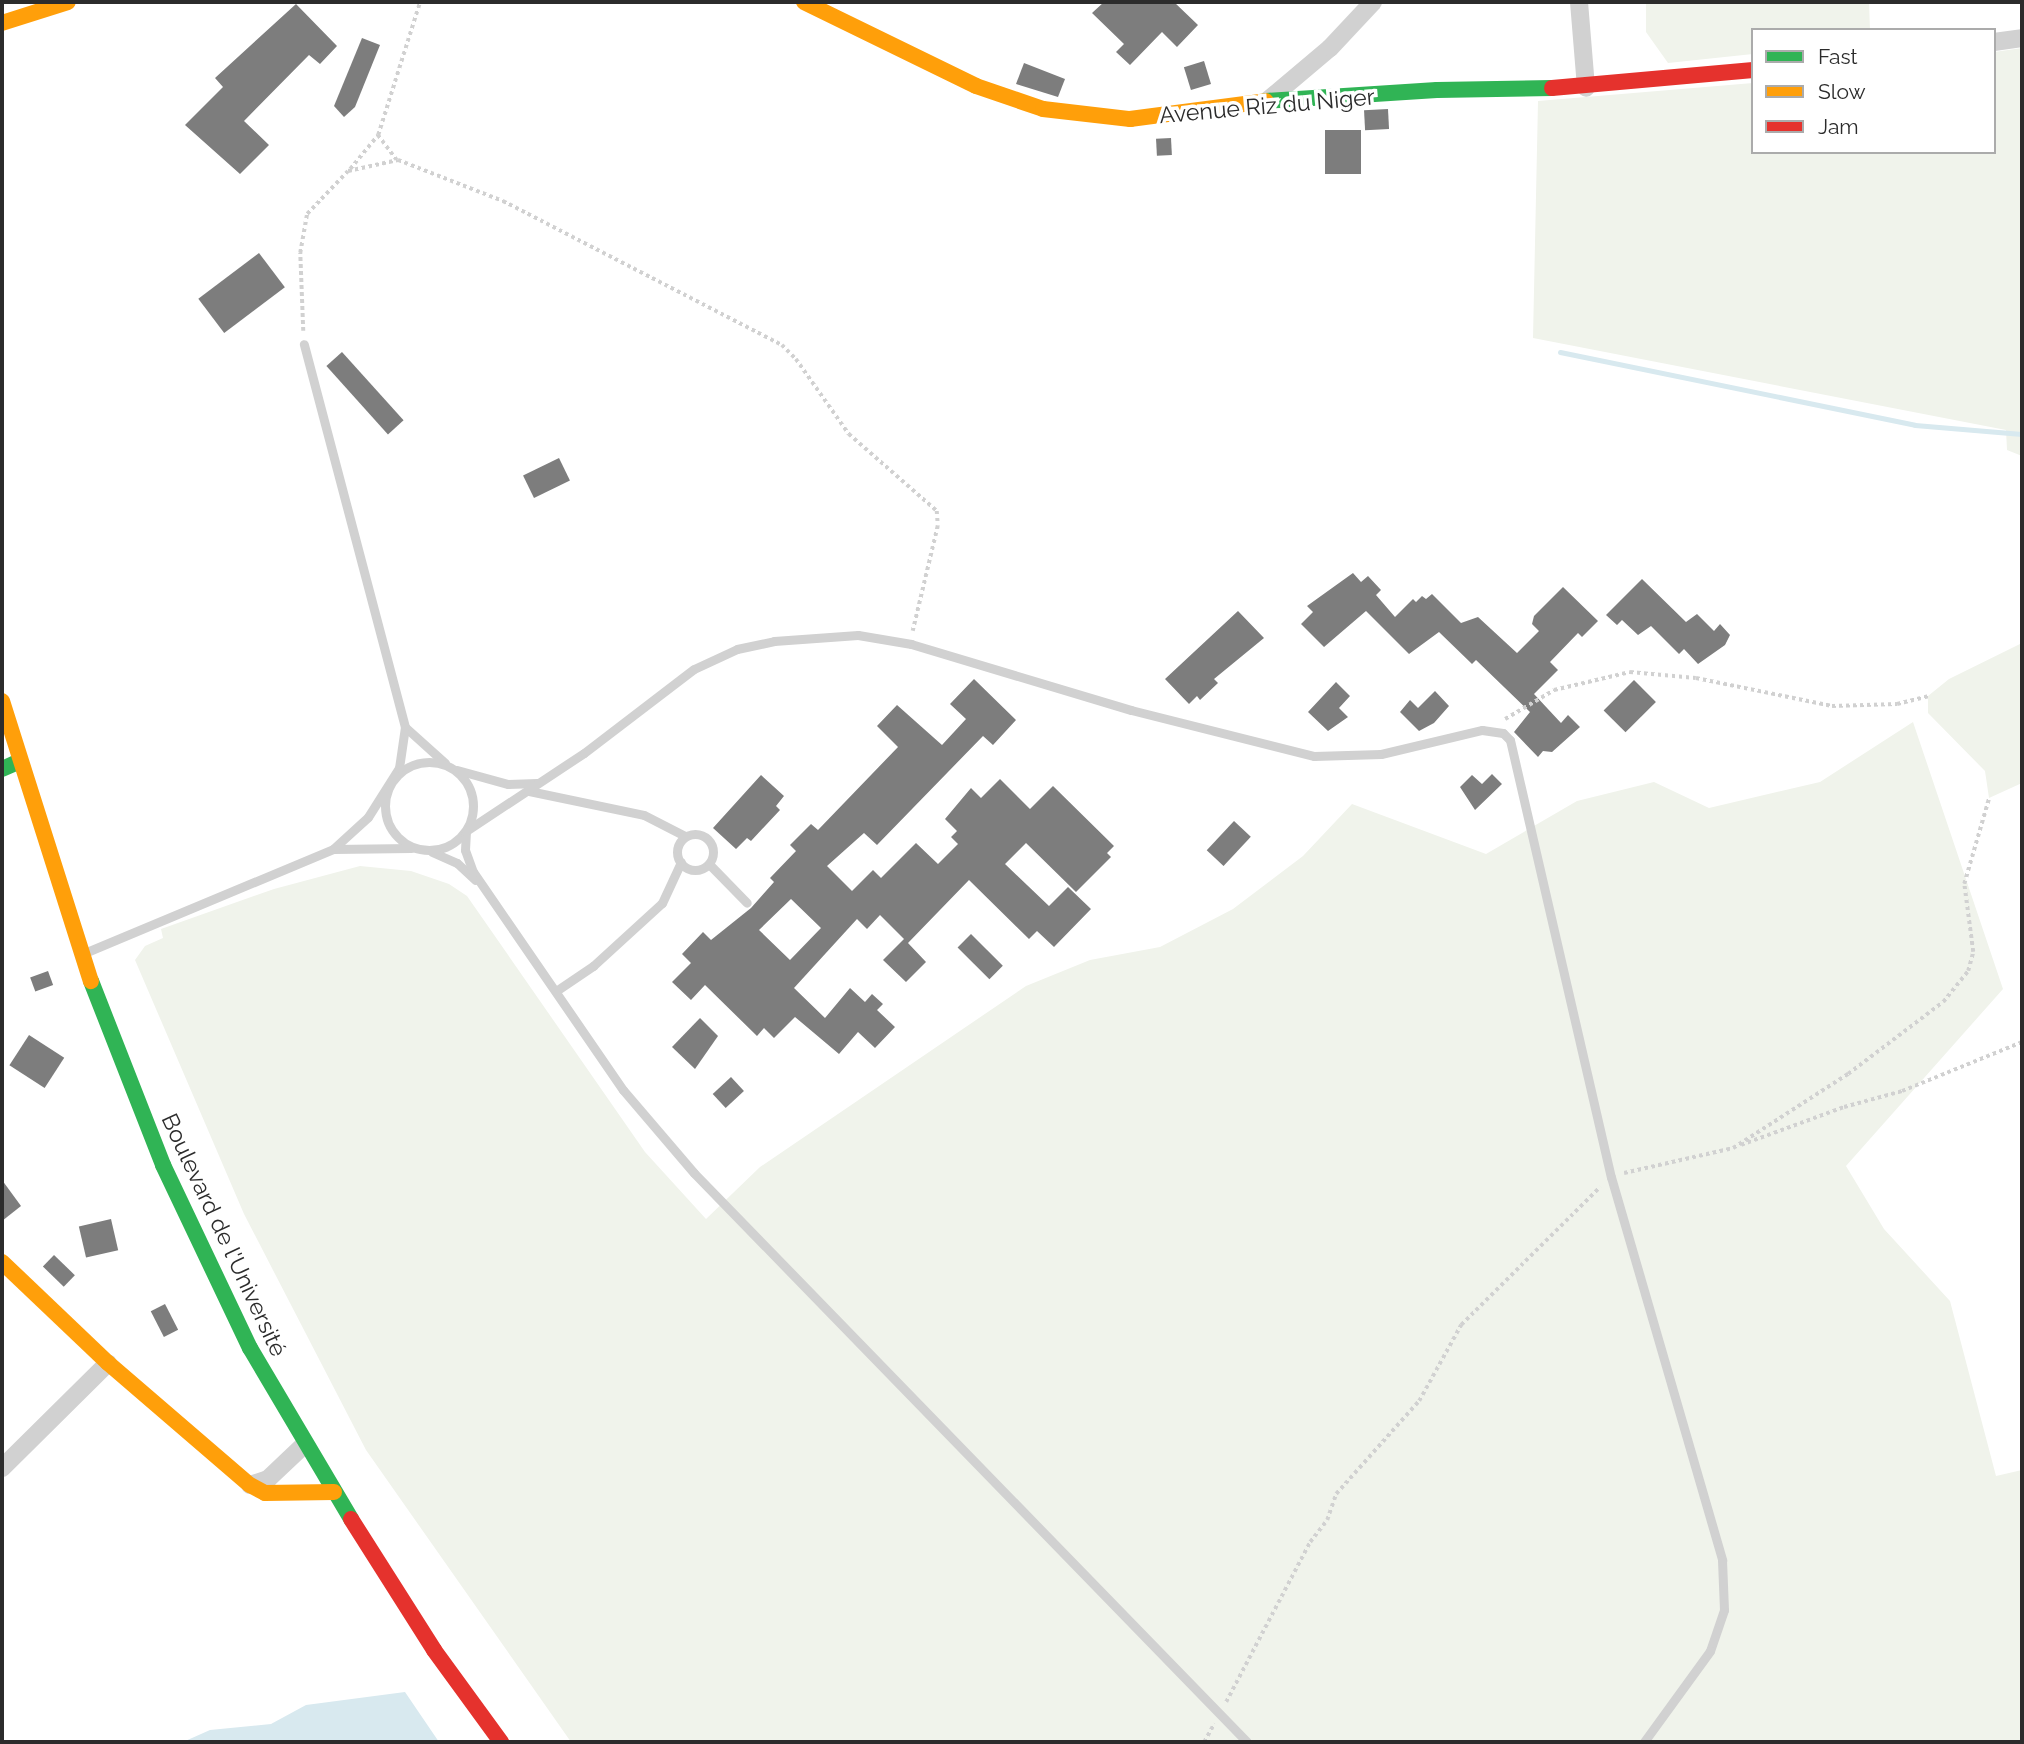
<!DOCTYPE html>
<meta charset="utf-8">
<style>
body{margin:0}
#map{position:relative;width:2024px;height:1744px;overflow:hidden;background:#fff;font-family:Raleway,sans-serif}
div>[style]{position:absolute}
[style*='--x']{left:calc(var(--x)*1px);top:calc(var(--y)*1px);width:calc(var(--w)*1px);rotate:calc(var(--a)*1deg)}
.green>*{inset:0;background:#f0f3eb}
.water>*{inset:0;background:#d8e9ef}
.stream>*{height:5px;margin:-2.5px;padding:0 2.5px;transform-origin:2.5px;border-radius:2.5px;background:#d8e9ef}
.building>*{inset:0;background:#7d7d7d;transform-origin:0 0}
.path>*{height:3.5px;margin-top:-1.75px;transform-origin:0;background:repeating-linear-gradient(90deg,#d1d1d1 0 3.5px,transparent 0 7px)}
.lane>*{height:9px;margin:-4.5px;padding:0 4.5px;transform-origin:4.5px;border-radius:4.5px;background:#d1d1d1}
.lane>.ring{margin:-4.5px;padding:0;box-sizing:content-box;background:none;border:9px solid #d1d1d1;border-radius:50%}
.street>*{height:18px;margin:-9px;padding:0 9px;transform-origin:9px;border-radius:9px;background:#d1d1d1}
.fast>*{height:16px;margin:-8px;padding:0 8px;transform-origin:8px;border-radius:8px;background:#30b455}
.slow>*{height:16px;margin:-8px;padding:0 8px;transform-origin:8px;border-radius:8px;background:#ff9f0a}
.jam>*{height:16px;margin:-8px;padding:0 8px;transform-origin:8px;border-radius:8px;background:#e5322d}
span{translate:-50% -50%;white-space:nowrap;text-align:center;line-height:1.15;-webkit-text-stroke:7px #fff;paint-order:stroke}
.street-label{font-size:23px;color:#2c2c2c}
.frame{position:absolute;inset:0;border:4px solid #2c2c2c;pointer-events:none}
.legend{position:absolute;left:1751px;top:28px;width:245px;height:126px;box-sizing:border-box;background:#fff;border:2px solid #ababab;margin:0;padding:9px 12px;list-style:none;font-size:21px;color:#2c2c2c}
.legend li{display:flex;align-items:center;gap:14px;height:35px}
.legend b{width:35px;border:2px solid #ababab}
</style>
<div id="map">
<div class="green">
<i style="clip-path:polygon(1646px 2px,1869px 2px,1870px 30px,1753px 30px,1753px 54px,1668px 63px,1646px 32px)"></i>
<i style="clip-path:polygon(2022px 48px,2022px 456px,2007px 450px,2006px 430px,1533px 338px,1538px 101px,1753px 83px,1753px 152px,1994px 152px,1994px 52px)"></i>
<i style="clip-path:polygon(2022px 643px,2022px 783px,1989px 798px,1985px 771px,1928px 713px,1928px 696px,1949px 679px)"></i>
<i style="clip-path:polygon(1913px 722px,2003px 989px,1846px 1166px,1884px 1229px,1950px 1301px,1996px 1476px,2022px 1470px,2022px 1742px,571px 1742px,366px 1450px,244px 1214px,135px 960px,145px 946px,163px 938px,161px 929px,274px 889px,360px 866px,411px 871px,449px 884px,467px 896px,645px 1152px,706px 1219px,760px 1167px,1026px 986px,1090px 960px,1160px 947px,1233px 909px,1303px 856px,1352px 804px,1486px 854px,1577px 801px,1654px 782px,1709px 808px,1820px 782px)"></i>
</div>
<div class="water">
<i style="clip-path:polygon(405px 1692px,439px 1742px,183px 1742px,210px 1730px,271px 1724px,306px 1705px)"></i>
</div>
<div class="stream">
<i style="--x:1560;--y:352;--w:362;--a:11.6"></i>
<i style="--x:1915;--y:425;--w:107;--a:4.8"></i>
</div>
<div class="building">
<i style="clip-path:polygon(1104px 2px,1174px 2px,1198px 25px,1177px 47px,1162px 32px,1130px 65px,1116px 52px,1124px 44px,1092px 13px)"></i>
<i style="clip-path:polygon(296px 4px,337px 46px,320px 64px,309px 55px,244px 121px,269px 145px,240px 174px,185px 125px,223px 87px,215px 78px)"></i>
<i style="clip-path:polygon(362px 38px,380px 45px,355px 107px,344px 117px,334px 106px)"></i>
<i style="left:1204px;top:61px;width:24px;height:21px;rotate:73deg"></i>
<i style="clip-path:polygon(1024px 63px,1065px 79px,1058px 97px,1016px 84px)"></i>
<i style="left:1388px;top:109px;width:20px;height:24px;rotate:87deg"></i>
<i style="left:1325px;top:130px;width:36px;height:44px"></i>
<i style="left:1171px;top:138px;width:17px;height:15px;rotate:87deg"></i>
<i style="left:259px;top:253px;width:43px;height:76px;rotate:53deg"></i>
<i style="left:342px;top:352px;width:92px;height:21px;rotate:48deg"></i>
<i style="left:559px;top:458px;width:25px;height:40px;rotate:64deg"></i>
<i style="clip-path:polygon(1353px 573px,1361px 582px,1368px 576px,1381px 590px,1376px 595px,1395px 617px,1413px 599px,1416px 602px,1422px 596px,1426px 599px,1432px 594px,1461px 623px,1478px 617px,1517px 653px,1539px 631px,1532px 624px,1534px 616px,1563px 587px,1598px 621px,1582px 637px,1578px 633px,1550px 662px,1558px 670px,1534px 694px,1561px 723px,1568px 715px,1580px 727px,1552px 752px,1543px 751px,1538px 757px,1514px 732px,1530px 712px,1476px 660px,1472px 664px,1439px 632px,1409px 654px,1366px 611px,1324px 647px,1301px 624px,1313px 612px,1307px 606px)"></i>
<i style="clip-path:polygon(1642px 579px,1686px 622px,1697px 614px,1714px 631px,1720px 624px,1730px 635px,1725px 645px,1698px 664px,1684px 649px,1679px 654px,1651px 626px,1638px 635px,1622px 620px,1617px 625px,1606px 615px)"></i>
<i style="clip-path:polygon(1238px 611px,1264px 638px,1214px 679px,1218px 683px,1200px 700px,1197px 696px,1189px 704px,1165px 679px)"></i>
<i style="clip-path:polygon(evenodd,974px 679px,1016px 720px,993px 745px,983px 736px,877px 845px,864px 833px,827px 866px,852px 891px,873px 870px,881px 878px,916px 843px,938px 864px,958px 844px,951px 837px,957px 831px,945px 819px,971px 788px,981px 798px,1000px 779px,1030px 809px,1053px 786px,1114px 846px,1107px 853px,1111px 857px,1076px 892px,1026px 843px,1005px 864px,1049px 906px,1068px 887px,1091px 909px,1054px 947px,1037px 931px,1029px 939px,969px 880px,908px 943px,926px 962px,906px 982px,883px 960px,904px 939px,880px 915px,867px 929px,857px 919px,794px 988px,825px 1018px,850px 988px,865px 1002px,872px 994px,883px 1004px,877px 1010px,895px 1027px,875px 1048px,858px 1032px,839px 1054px,795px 1017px,774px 1038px,764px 1028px,757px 1036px,705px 985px,691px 1000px,672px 982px,691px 963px,682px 954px,703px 932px,711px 940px,751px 908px,774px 882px,770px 878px,796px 851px,790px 845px,811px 824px,818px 830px,898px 747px,877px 726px,897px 705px,942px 745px,966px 719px,950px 704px,974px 679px,791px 899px,821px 928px,790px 960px,759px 930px,791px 899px)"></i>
<i style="left:1634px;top:680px;width:31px;height:43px;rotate:45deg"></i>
<i style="clip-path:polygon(1336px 682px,1350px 696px,1339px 708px,1348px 717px,1328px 731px,1308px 712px)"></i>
<i style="clip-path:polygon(1435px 691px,1449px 706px,1434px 723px,1419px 731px,1400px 712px,1410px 700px,1418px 708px)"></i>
<i style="clip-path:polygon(1492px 774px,1502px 784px,1475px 810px,1460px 787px,1472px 775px,1482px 784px)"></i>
<i style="clip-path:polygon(761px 775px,784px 796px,776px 806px,780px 810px,751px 841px,747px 838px,736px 849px,713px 828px)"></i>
<i style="left:1234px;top:821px;width:23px;height:40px;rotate:43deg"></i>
<i style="left:971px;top:934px;width:45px;height:19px;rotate:45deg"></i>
<i style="left:48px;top:971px;width:15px;height:19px;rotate:70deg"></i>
<i style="clip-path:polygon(700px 1018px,718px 1036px,695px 1069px,672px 1047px)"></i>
<i style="left:29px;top:1035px;width:42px;height:36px;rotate:33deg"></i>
<i style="left:731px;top:1077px;width:19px;height:25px;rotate:47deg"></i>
<i style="clip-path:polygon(2px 1180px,21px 1206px,2px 1221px)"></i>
<i style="left:111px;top:1219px;width:32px;height:33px;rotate:77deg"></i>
<i style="left:54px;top:1255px;width:29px;height:16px;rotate:44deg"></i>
<i style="left:165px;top:1304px;width:29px;height:16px;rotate:63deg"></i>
</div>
<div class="path">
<i style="--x:378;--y:135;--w:31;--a:53"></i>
<i style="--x:350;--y:169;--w:44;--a:-50.5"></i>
<i style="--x:378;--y:135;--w:139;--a:-72.5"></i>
<i style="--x:303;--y:331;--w:78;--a:-92.2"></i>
<i style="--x:300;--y:253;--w:40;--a:-80"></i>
<i style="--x:307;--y:214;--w:59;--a:-46.4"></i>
<i style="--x:348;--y:171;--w:51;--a:-12.4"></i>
<i style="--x:398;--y:160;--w:113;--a:21.3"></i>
<i style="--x:503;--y:201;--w:314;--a:27.3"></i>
<i style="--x:782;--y:345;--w:20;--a:45"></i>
<i style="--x:796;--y:359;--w:92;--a:54.8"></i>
<i style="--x:849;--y:434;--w:117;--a:41.2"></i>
<i style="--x:937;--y:511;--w:15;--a:86"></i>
<i style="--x:938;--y:526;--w:108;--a:103.4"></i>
<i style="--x:1505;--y:719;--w:57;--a:-30.6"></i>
<i style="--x:1554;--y:690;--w:78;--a:-13.3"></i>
<i style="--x:1630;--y:672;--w:66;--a:5.2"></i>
<i style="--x:1696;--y:678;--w:139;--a:11.6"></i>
<i style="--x:1832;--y:706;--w:65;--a:-1.8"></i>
<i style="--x:1897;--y:704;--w:32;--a:-14"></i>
<i style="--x:1741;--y:1145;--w:110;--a:-20.3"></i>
<i style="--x:1844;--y:1107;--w:60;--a:-15.4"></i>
<i style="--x:1902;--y:1091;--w:130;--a:-22.2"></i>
<i style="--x:1624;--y:1173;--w:112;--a:-12.9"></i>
<i style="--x:1733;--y:1148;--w:137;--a:-32.8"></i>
<i style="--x:1848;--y:1074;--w:119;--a:-37.2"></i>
<i style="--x:1943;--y:1002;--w:40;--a:-51"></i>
<i style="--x:1968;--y:971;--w:20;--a:-75"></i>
<i style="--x:1973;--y:952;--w:69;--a:-97.5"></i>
<i style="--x:1964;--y:884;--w:90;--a:-73.8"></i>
<i style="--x:1226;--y:1702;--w:181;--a:-62.3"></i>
<i style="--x:1310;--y:1542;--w:28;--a:-52"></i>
<i style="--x:1327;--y:1520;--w:28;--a:-71"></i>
<i style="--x:1336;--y:1494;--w:125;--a:-48.3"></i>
<i style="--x:1419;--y:1401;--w:87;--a:-61.1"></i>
<i style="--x:1461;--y:1325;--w:196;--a:-44.8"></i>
<i style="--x:1204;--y:1742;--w:21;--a:-61"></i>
</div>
<div class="lane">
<i style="--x:405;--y:727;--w:54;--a:42"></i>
<i class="ring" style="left:385px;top:762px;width:79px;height:79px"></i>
<i style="--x:457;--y:770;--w:53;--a:15.4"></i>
<i style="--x:508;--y:784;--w:29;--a:-2"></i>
<i style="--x:529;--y:791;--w:117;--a:11.8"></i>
<i style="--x:644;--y:815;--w:46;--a:27.1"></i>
<i class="ring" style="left:677px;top:834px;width:27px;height:27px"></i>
<i style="--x:334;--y:849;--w:77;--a:-0.7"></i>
<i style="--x:432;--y:852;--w:27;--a:24"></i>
<i style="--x:457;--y:863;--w:25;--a:43"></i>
<i style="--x:709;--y:864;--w:54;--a:45.7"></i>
<i style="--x:82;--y:954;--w:272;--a:-22.7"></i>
<i style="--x:333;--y:849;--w:47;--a:-42.4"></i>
<i style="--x:368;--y:817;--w:58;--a:-57.7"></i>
<i style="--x:399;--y:768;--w:41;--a:-81.7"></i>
<i style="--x:405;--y:727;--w:396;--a:-104.8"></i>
<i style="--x:556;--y:991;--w:45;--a:-34"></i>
<i style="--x:593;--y:966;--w:93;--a:-42.4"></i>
<i style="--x:662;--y:903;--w:45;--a:-65.1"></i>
<i style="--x:1247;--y:1742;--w:793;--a:-134.18"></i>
<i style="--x:694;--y:1173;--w:109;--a:-130.5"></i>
<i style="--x:623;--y:1090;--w:265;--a:-124.5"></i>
<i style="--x:473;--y:872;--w:23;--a:-110"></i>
<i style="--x:465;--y:850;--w:19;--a:-87"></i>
<i style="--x:466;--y:831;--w:141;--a:-33.5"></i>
<i style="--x:584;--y:753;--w:138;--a:-37.4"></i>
<i style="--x:694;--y:669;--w:47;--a:-24.9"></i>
<i style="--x:737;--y:649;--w:38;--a:-12"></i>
<i style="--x:774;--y:641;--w:84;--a:-4.1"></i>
<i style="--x:858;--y:635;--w:54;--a:9.6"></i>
<i style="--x:911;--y:644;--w:230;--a:16.7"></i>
<i style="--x:1131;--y:710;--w:189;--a:14.1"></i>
<i style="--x:1314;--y:756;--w:67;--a:-1.7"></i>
<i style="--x:1381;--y:754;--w:104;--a:-13.4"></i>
<i style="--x:1482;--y:730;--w:21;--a:8"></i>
<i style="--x:1503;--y:733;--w:10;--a:45"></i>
<i style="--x:1510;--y:740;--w:449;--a:77"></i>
<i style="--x:1611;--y:1177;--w:399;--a:73.8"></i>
<i style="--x:1722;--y:1560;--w:50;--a:87.7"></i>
<i style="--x:1724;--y:1610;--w:43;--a:108.9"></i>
<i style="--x:1710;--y:1651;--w:112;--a:126"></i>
</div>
<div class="street">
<i style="--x:1579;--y:2;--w:86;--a:85.3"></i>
<i style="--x:1994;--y:42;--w:28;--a:-8"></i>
<i style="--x:1267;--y:101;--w:82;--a:-40.1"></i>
<i style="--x:1330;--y:48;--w:63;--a:-46.9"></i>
<i style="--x:2;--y:1468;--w:149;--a:-44.7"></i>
<i style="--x:250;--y:1485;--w:19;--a:-18"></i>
<i style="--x:268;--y:1479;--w:50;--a:-43.4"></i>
</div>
<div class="fast">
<i style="--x:1266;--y:101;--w:171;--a:-3.7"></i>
<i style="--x:1437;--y:90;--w:115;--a:-1"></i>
<i style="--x:2;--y:769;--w:17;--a:-24"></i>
<i style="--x:91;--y:981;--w:198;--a:68.6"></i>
<i style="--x:163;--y:1165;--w:203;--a:64.6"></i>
<i style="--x:250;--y:1348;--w:199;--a:59.4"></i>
</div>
<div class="slow">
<i style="--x:804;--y:2;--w:191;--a:26"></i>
<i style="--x:976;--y:86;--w:71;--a:18.9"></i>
<i style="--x:1043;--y:109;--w:88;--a:6.6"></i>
<i style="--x:1130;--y:119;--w:137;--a:-7.5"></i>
<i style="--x:2;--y:23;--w:69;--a:-17.7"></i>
<i style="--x:2;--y:701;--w:294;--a:72.4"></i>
<i style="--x:2;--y:1262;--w:146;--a:43.6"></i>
<i style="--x:108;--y:1363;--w:187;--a:40.7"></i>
<i style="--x:250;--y:1485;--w:17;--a:28"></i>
<i style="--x:265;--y:1493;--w:69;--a:-0.8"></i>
</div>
<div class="jam">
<i style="--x:1552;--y:88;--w:202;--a:-5.1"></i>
<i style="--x:351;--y:1519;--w:155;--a:57.6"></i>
<i style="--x:434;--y:1650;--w:114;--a:53.9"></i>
</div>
<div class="street-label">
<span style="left:1267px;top:106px;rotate:-5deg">Avenue Riz du Niger</span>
<span style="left:224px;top:1235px;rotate:65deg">Boulevard de l'Université</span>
</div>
<div class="frame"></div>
<ul class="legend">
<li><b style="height:9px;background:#30b455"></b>Fast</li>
<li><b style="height:9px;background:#ff9f0a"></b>Slow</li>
<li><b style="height:9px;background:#e5322d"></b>Jam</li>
</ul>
</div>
